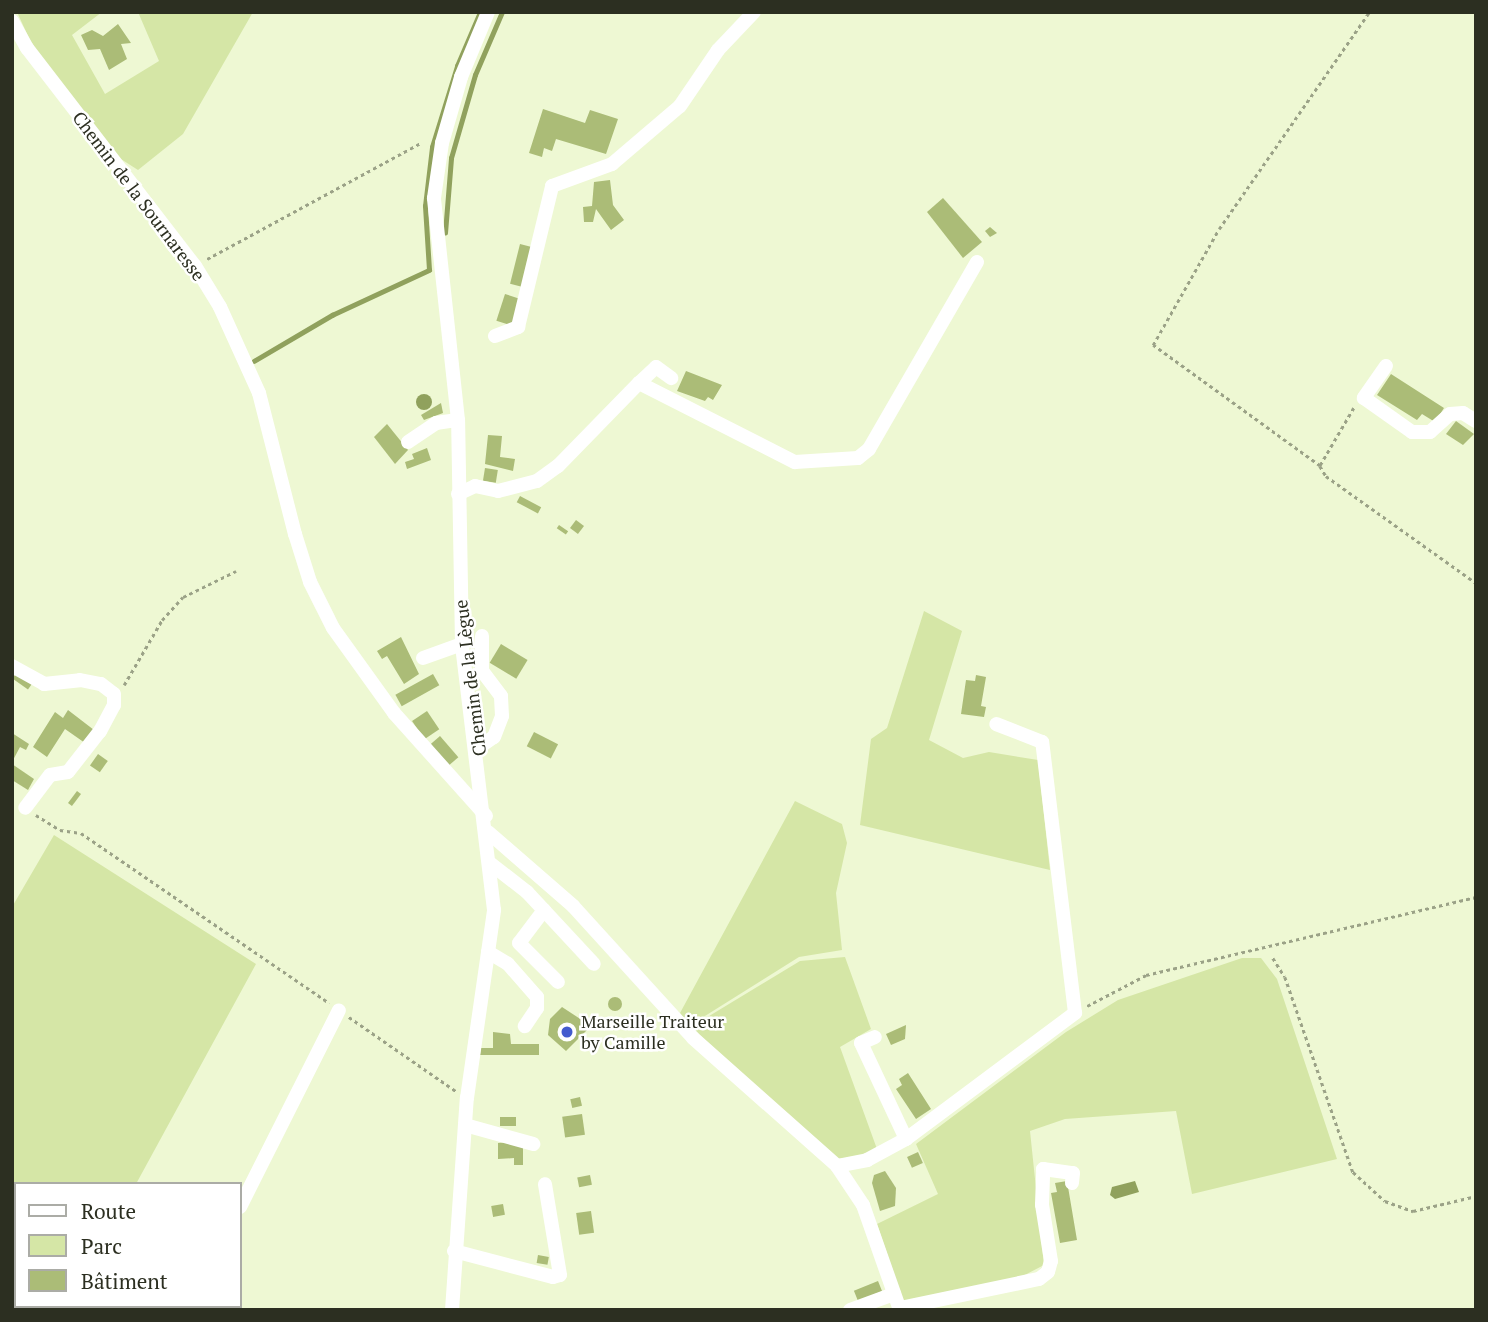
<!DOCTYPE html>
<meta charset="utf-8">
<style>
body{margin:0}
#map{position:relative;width:1488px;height:1322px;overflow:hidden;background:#eef8d3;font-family:"PT Serif",serif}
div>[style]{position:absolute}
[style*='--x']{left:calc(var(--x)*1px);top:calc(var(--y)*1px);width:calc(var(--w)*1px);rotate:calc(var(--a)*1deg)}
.green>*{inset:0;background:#d5e6a6}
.water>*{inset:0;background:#90a15d}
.round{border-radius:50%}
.stream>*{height:4.5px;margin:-2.25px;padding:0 2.25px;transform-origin:2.25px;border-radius:2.25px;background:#90a15d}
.building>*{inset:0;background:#abbc77;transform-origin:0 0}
.path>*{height:2.5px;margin-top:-1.25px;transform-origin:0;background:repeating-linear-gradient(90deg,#9ba287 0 3.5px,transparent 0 7px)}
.minor>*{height:14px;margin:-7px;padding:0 7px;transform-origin:7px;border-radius:7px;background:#fff}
.dots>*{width:19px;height:19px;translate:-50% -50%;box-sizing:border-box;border:4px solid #fff;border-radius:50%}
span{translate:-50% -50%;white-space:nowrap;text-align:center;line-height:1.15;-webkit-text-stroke:5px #fff;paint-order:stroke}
.street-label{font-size:18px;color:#2c2f21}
.poi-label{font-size:18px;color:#2c2f21}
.left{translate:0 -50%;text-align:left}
.frame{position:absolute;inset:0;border:14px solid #2c2f21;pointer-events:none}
.legend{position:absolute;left:14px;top:1182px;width:228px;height:126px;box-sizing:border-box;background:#fff;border:2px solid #abaca6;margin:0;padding:9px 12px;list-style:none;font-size:21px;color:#2c2f21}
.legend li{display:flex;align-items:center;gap:14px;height:35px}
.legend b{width:35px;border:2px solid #abaca6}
</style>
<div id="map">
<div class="green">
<i style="clip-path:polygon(17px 12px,102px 12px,72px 35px,105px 94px,159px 61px,138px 12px,253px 12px,183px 134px,138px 170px,113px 154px,33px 47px)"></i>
<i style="clip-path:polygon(924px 611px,962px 631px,929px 740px,963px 758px,989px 752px,1038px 760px,1050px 870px,860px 825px,871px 739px,887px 728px)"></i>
<i style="clip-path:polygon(795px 801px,842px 824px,847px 843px,836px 893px,842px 950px,799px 957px,689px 1026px,680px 1013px)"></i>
<i style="clip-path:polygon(54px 835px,256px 964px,136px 1184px,16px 1184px,12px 1295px,12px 907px)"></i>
<i style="clip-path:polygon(845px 957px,871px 1029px,840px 1047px,877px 1149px,866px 1156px,836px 1159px,691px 1027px,800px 961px)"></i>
<i style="clip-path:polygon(1242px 958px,1261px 958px,1277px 979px,1337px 1159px,1192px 1194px,1176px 1111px,1065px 1119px,1030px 1131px,1044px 1265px,1019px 1278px,903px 1301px,877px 1224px,938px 1194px,916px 1144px,1066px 1032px,1118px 1000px)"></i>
</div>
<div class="water">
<i class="round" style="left:416px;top:394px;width:16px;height:16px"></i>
<i style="clip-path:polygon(1135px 1181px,1139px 1192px,1115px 1199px,1110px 1195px,1112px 1187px)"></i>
</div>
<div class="stream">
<i style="--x:445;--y:233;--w:75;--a:-85.4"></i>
<i style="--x:451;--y:158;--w:86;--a:-73.9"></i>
<i style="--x:475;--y:75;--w:69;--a:-66.8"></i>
<i style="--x:254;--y:361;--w:91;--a:-30.5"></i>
<i style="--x:332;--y:315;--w:107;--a:-24.9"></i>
<i style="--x:429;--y:270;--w:64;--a:-93.6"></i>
<i style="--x:425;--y:206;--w:59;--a:-83.2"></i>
<i style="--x:432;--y:147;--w:85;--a:-72.8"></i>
<i style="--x:457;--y:66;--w:59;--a:-66.9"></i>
</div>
<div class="building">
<i style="clip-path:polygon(118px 24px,131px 43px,121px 44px,127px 59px,109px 70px,100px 49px,88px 50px,81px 35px,92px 30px,103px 36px)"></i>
<i style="clip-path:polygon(543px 109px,585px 123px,590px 110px,618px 119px,606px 154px,556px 139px,552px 151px,544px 148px,542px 157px,529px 153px)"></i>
<i style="clip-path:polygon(610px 180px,613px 205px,624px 220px,611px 230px,596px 209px,593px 222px,584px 222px,583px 207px,592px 206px,594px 182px)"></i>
<i style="clip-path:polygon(943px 198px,982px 242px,963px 258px,927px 212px)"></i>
<i style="clip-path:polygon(990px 227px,997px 233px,990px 237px,985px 231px)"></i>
<i style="left:520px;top:244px;width:12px;height:41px;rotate:14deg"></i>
<i style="left:505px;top:294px;width:16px;height:28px;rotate:18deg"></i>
<i style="clip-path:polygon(686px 371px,722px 385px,713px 400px,708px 397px,705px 401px,677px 391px)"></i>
<i style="clip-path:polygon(1391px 374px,1444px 408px,1435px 422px,1422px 414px,1417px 420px,1377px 395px)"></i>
<i style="clip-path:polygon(441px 403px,443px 413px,424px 420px,421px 415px)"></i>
<i style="clip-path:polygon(1456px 421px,1474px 434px,1463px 445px,1446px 434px)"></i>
<i style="clip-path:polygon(387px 424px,408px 450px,395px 464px,374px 437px)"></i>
<i style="clip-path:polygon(488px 435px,502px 436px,500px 457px,515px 459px,513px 471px,485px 464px)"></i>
<i style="clip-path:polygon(427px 448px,431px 460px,407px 469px,405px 462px,414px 459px,412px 454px)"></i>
<i style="left:485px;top:468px;width:13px;height:13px;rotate:9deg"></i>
<i style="left:520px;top:496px;width:24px;height:7px;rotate:28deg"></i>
<i style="left:576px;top:520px;width:10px;height:10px;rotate:37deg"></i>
<i style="left:559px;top:525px;width:11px;height:4px;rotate:34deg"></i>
<i style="clip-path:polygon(401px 637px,419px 674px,404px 684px,387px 656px,382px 659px,377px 651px)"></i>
<i style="left:501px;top:644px;width:31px;height:22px;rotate:31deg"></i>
<i style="left:17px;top:672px;width:19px;height:8px;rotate:35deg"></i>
<i style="left:433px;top:674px;width:13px;height:43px;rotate:61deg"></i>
<i style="clip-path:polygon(976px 675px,986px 677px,981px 706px,986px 707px,984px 717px,961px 714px,966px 680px,975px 681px)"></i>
<i style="clip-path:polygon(68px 710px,94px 730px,85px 743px,65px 729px,47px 757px,33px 747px,55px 712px,63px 718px)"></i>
<i style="left:427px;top:711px;width:22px;height:18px;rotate:56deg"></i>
<i style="left:534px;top:732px;width:27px;height:16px;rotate:27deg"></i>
<i style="clip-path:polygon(12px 733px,29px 744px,26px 750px,20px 747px,12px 762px)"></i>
<i style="left:440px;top:736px;width:28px;height:13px;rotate:49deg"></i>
<i style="left:98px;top:754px;width:12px;height:14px;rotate:35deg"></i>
<i style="clip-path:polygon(12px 764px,34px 779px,28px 790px,12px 780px)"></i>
<i style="left:77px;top:791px;width:5px;height:15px;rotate:37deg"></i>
<i class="round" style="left:608px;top:997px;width:14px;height:14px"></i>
<i style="clip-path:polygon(562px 1007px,591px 1026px,566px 1051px,548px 1035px,550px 1019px)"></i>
<i style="clip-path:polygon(906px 1025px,905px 1039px,891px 1045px,886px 1034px)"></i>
<i style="clip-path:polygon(493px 1032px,510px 1034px,511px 1044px,539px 1044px,539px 1055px,480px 1055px,481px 1048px,493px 1048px)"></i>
<i style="clip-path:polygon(908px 1073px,931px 1109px,916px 1119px,896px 1089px,902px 1085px,899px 1079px)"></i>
<i style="left:580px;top:1097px;width:9px;height:10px;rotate:77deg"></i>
<i style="left:582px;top:1114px;width:21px;height:20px;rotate:82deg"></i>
<i style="left:500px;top:1117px;width:16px;height:9px"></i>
<i style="clip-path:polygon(523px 1141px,523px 1165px,514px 1165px,514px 1158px,498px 1159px,498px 1143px)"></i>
<i style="left:918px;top:1152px;width:12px;height:12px;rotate:66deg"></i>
<i style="clip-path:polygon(885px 1171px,896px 1188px,895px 1206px,880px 1211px,872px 1183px,874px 1175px)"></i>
<i style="left:590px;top:1175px;width:10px;height:13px;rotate:79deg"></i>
<i style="clip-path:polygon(1067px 1181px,1077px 1240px,1060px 1243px,1051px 1193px,1057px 1192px,1055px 1183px)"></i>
<i style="left:503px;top:1204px;width:11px;height:12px;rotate:80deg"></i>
<i style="left:591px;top:1211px;width:22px;height:15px;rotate:82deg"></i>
<i style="left:538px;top:1255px;width:11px;height:8px;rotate:10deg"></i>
<i style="left:878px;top:1281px;width:11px;height:26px;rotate:68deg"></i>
</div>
<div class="path">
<i style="--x:207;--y:259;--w:243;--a:-28.5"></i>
<i style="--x:1354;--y:408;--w:67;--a:120.4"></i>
<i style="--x:1320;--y:466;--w:12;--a:59"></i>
<i style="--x:1326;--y:476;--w:184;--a:35.5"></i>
<i style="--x:1320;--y:466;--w:206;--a:-144.1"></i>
<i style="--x:1153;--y:345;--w:133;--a:-60.4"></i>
<i style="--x:1219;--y:229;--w:264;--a:-55.3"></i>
<i style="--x:124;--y:685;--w:75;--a:-59.7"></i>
<i style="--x:162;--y:620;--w:31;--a:-48"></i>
<i style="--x:183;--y:597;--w:59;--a:-26.1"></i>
<i style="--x:36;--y:815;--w:28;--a:32"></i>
<i style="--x:60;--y:830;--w:21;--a:8"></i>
<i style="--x:81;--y:833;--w:301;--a:34.4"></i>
<i style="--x:1273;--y:958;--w:22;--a:58"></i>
<i style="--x:1285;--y:977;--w:207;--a:70.8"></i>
<i style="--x:1353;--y:1172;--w:43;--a:42.2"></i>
<i style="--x:1385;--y:1201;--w:30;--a:20"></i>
<i style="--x:1413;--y:1211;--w:65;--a:-13.4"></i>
<i style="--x:1087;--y:1006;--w:67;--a:-27.7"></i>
<i style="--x:1146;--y:975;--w:339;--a:-13.3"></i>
<i style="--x:349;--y:1017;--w:130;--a:34.7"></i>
</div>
<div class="minor">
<i style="--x:12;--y:21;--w:31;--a:61"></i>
<i style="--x:27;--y:48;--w:275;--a:52.4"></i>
<i style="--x:195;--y:266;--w:48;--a:58.6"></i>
<i style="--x:220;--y:307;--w:94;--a:65.6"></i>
<i style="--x:259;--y:393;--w:146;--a:75.7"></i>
<i style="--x:295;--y:534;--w:50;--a:72.6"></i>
<i style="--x:310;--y:582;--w:51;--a:63.4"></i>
<i style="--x:333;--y:628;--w:105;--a:54.3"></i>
<i style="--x:394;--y:713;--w:138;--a:48.2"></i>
<i style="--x:495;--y:336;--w:25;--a:-21"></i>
<i style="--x:518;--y:327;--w:145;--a:-76.4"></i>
<i style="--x:552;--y:186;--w:64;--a:-20.1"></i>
<i style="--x:612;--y:164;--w:89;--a:-40.5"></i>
<i style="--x:680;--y:106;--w:68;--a:-55.8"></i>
<i style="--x:718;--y:50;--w:52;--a:-46.5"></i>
<i style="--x:1386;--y:366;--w:39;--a:125"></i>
<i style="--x:1364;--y:398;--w:59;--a:35.3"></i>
<i style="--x:1412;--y:432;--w:18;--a:0"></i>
<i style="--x:1430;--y:432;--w:27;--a:-42"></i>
<i style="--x:1450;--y:414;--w:13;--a:-4"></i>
<i style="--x:1463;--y:413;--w:15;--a:32"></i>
<i style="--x:639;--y:383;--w:23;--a:-43"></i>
<i style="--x:656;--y:367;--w:19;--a:36"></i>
<i style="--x:408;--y:442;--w:34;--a:-34"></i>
<i style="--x:436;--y:423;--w:22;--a:-8"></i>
<i style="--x:458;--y:494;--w:19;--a:-25"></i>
<i style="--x:475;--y:486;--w:24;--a:12"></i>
<i style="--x:498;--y:491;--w:40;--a:-14.4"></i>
<i style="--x:537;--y:481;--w:26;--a:-36"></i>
<i style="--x:558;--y:466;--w:116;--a:-45.7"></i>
<i style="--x:639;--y:383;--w:175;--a:26.9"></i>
<i style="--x:795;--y:462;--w:63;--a:-3.6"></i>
<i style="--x:858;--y:458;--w:14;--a:-39"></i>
<i style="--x:869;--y:449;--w:216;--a:-60"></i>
<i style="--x:423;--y:658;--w:41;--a:-19.7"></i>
<i style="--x:12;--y:666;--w:37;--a:29"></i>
<i style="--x:44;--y:684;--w:36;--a:-6"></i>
<i style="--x:80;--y:680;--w:21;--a:11"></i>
<i style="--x:101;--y:684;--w:16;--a:38"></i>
<i style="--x:114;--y:694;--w:11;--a:90"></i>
<i style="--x:114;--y:705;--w:30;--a:118"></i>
<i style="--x:100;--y:731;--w:52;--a:128"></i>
<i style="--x:68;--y:772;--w:18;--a:171"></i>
<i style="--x:50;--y:775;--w:41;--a:127.1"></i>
<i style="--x:478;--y:748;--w:19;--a:-35"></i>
<i style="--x:494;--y:737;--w:22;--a:-69"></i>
<i style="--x:502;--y:716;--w:20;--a:-93"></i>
<i style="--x:501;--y:696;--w:31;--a:-127"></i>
<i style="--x:482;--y:671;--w:35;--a:-90"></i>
<i style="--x:488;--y:832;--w:113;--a:41"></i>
<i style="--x:573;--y:906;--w:178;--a:47.7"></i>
<i style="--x:693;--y:1038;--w:193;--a:41.6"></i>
<i style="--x:837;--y:1166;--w:47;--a:56.3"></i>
<i style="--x:863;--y:1205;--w:111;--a:70.6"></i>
<i style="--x:491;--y:864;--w:46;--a:37.9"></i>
<i style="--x:527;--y:892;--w:98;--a:47.1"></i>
<i style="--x:544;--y:910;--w:41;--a:127.1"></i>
<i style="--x:519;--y:943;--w:55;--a:45"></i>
<i style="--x:488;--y:952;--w:23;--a:31"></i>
<i style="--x:508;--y:964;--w:44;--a:48.7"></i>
<i style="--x:537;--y:997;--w:11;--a:90"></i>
<i style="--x:537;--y:1008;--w:22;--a:124"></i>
<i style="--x:465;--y:1125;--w:71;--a:15.6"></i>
<i style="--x:906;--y:1139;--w:211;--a:-36.7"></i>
<i style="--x:1075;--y:1013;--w:273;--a:-96.9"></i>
<i style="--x:1042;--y:742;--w:49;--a:-158.6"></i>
<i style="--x:837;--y:1166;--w:31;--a:-11"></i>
<i style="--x:867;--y:1160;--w:44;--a:-28.3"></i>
<i style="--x:906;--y:1139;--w:106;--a:-115.1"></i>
<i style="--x:861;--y:1043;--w:15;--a:-23"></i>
<i style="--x:240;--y:1207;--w:220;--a:-63.3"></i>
<i style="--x:454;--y:1251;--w:102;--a:14.7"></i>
<i style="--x:553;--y:1277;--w:7;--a:-16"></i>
<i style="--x:560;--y:1275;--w:92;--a:-99.4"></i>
<i style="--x:900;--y:1308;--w:142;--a:-11.8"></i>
<i style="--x:1039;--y:1279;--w:11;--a:-38"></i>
<i style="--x:1048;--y:1272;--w:11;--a:-75"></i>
<i style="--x:1051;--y:1261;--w:57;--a:-99.1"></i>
<i style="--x:1042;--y:1205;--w:36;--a:-88"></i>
<i style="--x:1043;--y:1169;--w:30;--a:8"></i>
<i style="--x:1073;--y:1173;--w:10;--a:96"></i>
<i style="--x:452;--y:1310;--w:213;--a:-86"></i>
<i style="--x:467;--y:1098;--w:190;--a:-81.8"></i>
<i style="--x:494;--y:910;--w:268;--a:-96.9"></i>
<i style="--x:462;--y:644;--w:224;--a:-91"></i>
<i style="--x:458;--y:420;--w:223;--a:-96.2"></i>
<i style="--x:434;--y:198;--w:56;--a:-81.7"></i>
<i style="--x:442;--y:143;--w:69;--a:-73.9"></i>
<i style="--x:461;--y:77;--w:70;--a:-67.4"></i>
<i style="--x:850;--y:1310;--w:47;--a:-20"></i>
</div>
<div class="dots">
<i style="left:567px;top:1032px;background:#435bce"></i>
</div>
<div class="street-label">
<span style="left:139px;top:196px;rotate:53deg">Chemin de la Sournaresse</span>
<span style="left:470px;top:678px;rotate:-97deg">Chemin de la Lègue</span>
</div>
<div class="poi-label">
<span class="left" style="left:581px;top:1032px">Marseille Traiteur<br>by Camille</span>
</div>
<div class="frame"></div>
<ul class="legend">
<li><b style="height:9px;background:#fff"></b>Route</li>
<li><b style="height:19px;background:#d5e6a6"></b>Parc</li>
<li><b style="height:19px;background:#abbc77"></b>Bâtiment</li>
</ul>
</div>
